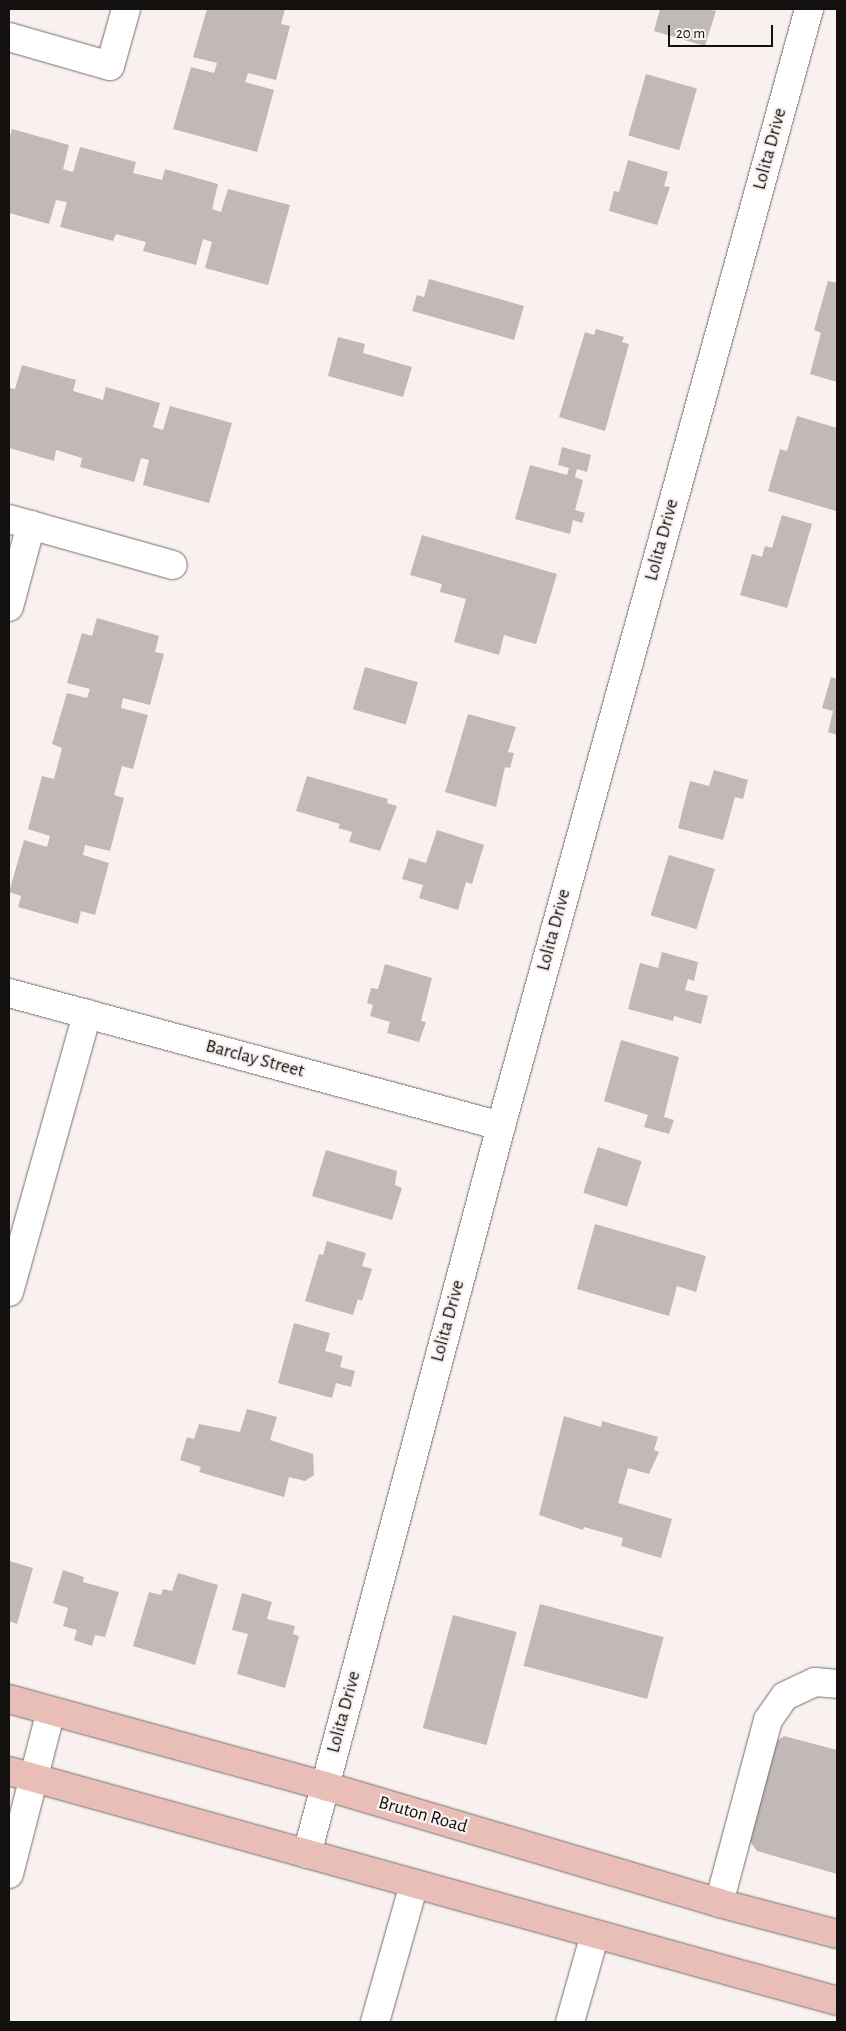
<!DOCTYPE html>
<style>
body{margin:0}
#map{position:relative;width:846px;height:2031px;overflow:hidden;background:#f9f1f0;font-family:"Alegreya Sans",sans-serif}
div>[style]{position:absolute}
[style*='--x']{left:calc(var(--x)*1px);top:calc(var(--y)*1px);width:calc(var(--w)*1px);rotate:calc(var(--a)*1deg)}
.building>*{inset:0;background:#c0b9b7;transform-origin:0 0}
.roads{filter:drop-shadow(0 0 1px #746e6d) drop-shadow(0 0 1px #746e6d)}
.minor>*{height:28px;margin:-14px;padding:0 14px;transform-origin:14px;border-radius:14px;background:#fff}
.major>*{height:28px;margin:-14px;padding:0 14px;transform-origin:14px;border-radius:14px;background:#e9beb6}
span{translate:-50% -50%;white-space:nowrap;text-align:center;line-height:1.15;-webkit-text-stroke:4.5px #f9f1f0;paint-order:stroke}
.street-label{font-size:19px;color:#131110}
.frame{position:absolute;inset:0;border:10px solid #131110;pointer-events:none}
.scale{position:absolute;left:668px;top:25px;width:105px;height:22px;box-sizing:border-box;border:2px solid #131110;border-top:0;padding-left:6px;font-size:15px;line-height:18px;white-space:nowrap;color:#131110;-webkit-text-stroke:4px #f9f1f0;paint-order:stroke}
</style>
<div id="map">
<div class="building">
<i style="clip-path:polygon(207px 9px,285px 9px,281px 24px,290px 26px,276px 80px,248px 73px,245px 82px,274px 90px,257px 152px,173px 129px,191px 67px,214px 73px,217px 63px,193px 57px)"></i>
<i style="clip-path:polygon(660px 9px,707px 9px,716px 11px,705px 46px,654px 31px)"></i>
<i style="left:646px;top:74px;width:53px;height:64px;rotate:16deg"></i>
<i style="clip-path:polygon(12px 129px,69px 145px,63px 169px,73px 172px,80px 147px,136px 162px,133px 173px,162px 180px,165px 169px,218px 184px,212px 209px,221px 212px,228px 189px,290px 205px,268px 285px,205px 268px,212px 242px,203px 239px,196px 265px,143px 251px,146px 242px,116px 234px,113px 241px,60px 227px,67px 202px,56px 200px,49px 224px,9px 213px,9px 139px)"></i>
<i style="clip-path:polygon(628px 160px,668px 172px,664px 186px,670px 187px,657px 225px,609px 211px,614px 191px,619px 192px)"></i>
<i style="clip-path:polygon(429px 279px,524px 306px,514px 340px,412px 311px,417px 295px,424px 297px)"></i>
<i style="clip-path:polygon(828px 281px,837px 283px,837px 382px,810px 374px,821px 333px,814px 330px)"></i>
<i style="clip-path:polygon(596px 329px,624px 337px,622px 342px,629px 344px,605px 431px,559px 417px,585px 332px,594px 335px)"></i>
<i style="clip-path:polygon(338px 337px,365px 344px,363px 353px,412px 367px,403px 397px,328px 376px)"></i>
<i style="clip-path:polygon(22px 365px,76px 380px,73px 391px,103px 400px,106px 387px,160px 403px,153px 427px,163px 430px,170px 406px,232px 423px,209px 503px,143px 485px,149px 460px,141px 458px,134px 482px,80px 467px,82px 458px,56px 450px,54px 461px,9px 448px,9px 388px,15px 389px)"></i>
<i style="clip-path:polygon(797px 416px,837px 428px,836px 511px,768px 491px,780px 449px,787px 451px)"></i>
<i style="clip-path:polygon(562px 447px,591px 455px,587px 472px,577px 469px,575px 477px,583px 480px,575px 510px,585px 513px,582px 523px,573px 520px,570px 534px,515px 519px,530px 465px,567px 475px,569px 468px,558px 465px)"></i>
<i style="clip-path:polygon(782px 515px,812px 524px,787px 608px,740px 595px,752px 554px,762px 557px,765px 546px,772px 548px)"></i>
<i style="clip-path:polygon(422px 535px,557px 574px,536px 644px,504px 635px,499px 655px,454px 642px,466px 599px,440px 592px,442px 584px,410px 575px)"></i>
<i style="clip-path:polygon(97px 618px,159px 636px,155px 652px,164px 654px,150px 705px,123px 698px,121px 708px,148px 715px,133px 769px,122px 766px,114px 795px,124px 798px,110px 851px,85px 845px,83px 855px,109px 863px,95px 915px,81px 911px,78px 924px,18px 907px,21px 896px,9px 892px,24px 840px,47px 847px,50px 836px,28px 829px,42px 776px,54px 779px,62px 748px,52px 744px,67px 693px,87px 698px,90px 689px,67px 683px,82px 633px,92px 636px)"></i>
<i style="left:365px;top:667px;width:55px;height:44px;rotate:16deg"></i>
<i style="clip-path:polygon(831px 677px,837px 679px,837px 735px,828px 732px,833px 711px,822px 708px)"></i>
<i style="clip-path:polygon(468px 714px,516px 727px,508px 752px,514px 753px,510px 768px,505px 767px,496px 807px,445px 792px)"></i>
<i style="clip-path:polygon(714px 770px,748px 780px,743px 799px,735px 797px,723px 840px,678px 828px,690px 781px,709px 786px)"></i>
<i style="clip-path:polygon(307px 776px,388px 799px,387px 803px,397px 806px,380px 851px,349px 842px,352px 832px,338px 828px,340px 824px,296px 811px)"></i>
<i style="clip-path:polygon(437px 830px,484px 845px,472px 884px,466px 882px,458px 910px,419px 898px,423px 885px,402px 879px,409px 858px,426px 863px)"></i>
<i style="left:669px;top:855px;width:48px;height:63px;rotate:17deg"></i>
<i style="clip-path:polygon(662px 952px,698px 962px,694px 981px,688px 979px,685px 990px,708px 996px,701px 1024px,674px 1016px,673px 1021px,628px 1009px,640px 963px,658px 968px)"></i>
<i style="clip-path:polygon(385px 964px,432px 978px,421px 1021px,426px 1022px,419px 1042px,387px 1033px,390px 1022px,370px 1016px,373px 1005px,367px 1003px,371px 988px,378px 989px)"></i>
<i style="clip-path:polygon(621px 1040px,679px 1057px,664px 1117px,674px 1120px,669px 1134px,644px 1127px,648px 1115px,604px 1101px)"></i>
<i style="left:598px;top:1147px;width:46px;height:48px;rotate:18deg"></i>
<i style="clip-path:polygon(326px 1150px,397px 1171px,395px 1185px,402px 1188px,392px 1220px,312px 1196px)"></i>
<i style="clip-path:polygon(595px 1224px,706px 1256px,696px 1292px,677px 1286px,669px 1316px,577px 1289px)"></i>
<i style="clip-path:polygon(327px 1241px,366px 1253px,362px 1266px,372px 1269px,362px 1301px,358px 1299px,353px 1315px,305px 1301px,319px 1254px,323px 1255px)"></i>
<i style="clip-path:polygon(294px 1323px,330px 1333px,325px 1351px,343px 1356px,340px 1367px,355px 1371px,351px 1387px,336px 1383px,332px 1398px,278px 1383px)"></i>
<i style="clip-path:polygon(247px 1409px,277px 1417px,270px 1440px,313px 1454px,314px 1475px,305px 1481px,289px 1477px,284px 1497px,199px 1472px,201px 1467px,180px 1460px,187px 1437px,194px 1439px,199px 1424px,240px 1432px)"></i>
<i style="clip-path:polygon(564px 1416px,601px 1427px,602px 1421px,658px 1437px,654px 1450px,659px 1452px,649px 1474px,628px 1468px,618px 1503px,672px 1519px,661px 1558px,621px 1546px,623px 1538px,584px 1527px,583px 1530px,539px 1515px)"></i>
<i style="clip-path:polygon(9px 1561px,33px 1568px,17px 1624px,9px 1621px)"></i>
<i style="clip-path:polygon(63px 1570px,84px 1577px,83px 1582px,119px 1592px,105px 1637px,95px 1635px,92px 1646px,74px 1640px,77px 1630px,63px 1626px,68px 1608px,53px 1603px)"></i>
<i style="clip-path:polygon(178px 1573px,218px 1585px,195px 1665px,133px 1646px,149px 1592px,161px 1595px,163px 1589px,172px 1591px)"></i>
<i style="clip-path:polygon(242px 1593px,272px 1602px,267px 1619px,295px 1626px,293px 1634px,299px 1636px,285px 1688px,237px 1674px,248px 1634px,232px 1630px)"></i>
<i style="left:540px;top:1604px;width:128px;height:64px;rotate:15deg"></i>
<i style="left:453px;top:1615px;width:66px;height:117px;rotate:15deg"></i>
<i style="clip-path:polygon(784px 1736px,837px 1750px,837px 1874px,757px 1851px,749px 1840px,776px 1742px)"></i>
</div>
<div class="roads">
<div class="minor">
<i style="--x:9;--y:37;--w:105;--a:16"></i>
<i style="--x:110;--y:66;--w:59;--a:-74.3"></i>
<i style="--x:9;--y:519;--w:170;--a:15.7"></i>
<i style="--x:9;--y:607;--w:85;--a:-75"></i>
<i style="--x:9;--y:993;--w:510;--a:15.13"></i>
<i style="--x:9;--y:1292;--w:289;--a:-74.3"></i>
<i style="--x:307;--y:1854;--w:753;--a:-75.08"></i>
<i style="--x:501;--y:1126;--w:1159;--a:-74.58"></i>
<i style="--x:9;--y:1874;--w:168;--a:-75.6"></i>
<i style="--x:719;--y:1903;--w:189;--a:-75"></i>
<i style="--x:768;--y:1720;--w:29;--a:-55"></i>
<i style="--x:785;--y:1696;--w:33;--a:-25"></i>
<i style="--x:815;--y:1682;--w:22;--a:5"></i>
<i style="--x:375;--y:2022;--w:143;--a:-74.2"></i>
<i style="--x:570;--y:2022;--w:91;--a:-74.1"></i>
</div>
<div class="major">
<i style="--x:9;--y:1699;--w:328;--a:15.4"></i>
<i style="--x:325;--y:1786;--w:411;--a:16.5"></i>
<i style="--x:719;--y:1903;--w:122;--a:14.7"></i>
<i style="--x:9;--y:1771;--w:859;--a:15.52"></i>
</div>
</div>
<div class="street-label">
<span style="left:770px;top:149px;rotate:-75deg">Lolita Drive</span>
<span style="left:662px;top:540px;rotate:-75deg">Lolita Drive</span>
<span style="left:554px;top:930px;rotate:-75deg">Lolita Drive</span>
<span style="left:255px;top:1059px;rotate:15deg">Barclay Street</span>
<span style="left:448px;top:1321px;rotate:-75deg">Lolita Drive</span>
<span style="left:344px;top:1712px;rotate:-75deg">Lolita Drive</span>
<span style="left:423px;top:1815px;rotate:16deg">Bruton Road</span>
</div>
<div class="frame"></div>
<div class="scale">20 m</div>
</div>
